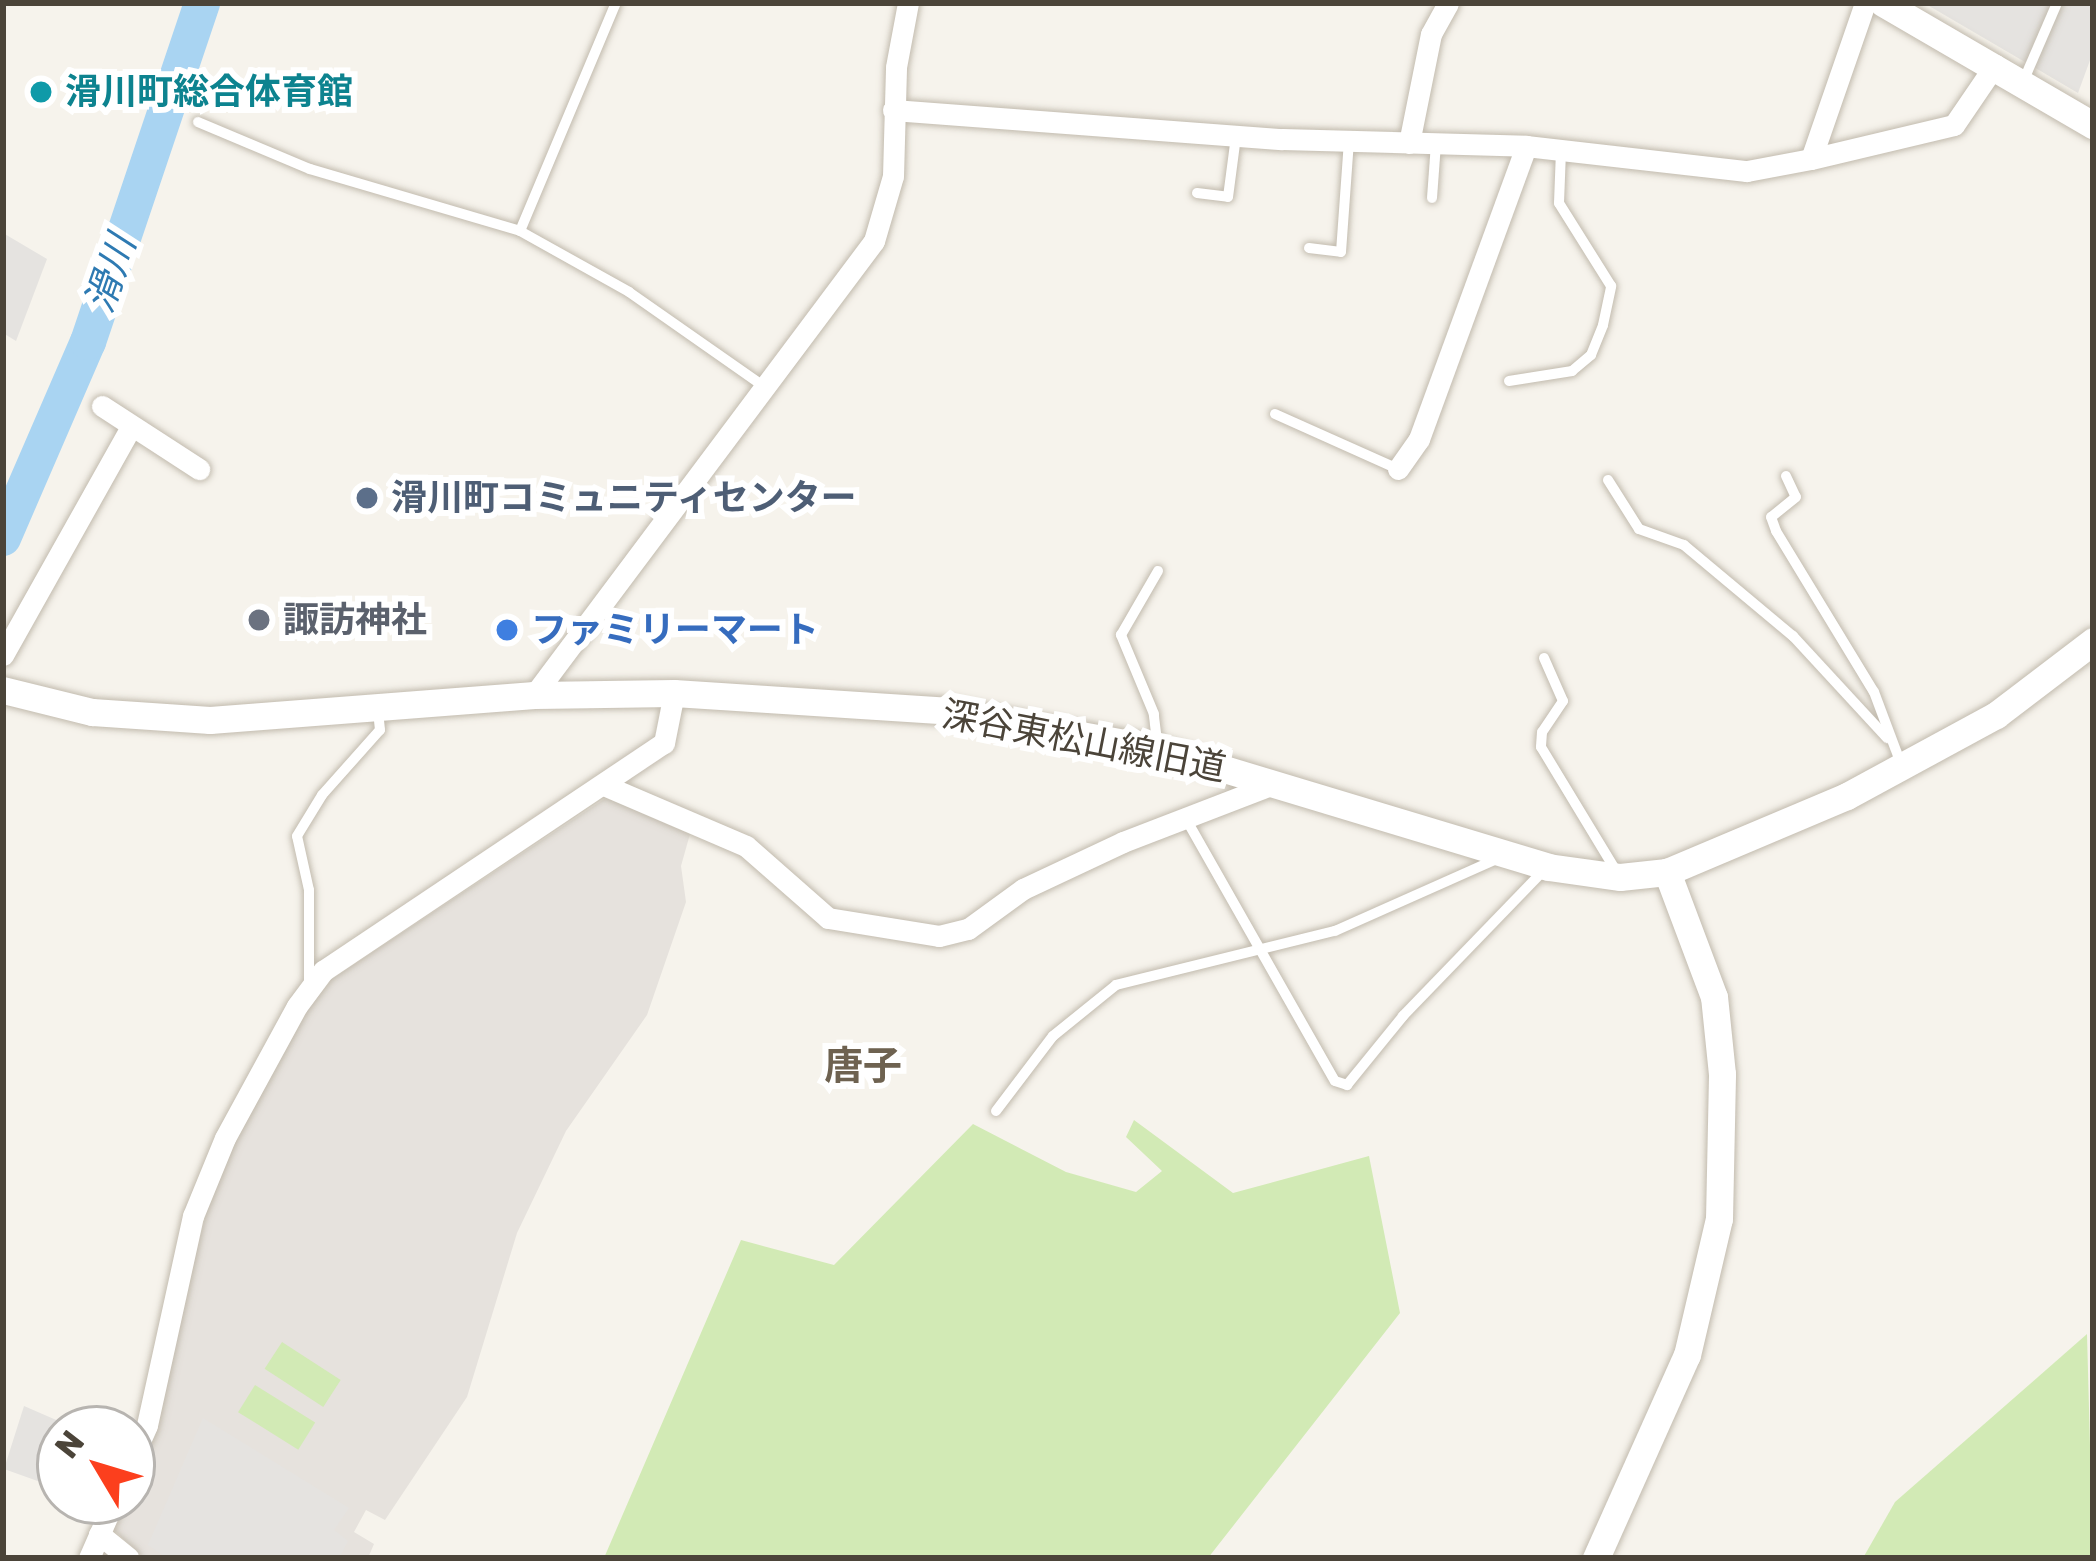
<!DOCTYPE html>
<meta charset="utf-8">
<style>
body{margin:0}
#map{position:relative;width:2096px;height:1561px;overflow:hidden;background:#f6f3ec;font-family:Rubik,"Noto Sans JP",sans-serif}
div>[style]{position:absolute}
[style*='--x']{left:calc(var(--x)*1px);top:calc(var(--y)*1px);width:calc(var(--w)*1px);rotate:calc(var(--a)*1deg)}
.industrial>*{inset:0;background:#e6e2dd}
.green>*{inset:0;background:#d2eab5;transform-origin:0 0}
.parking>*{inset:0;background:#e5e3e0}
.river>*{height:36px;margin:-18px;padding:0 18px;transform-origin:18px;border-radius:18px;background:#a9d4f2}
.roads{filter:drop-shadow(0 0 3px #c2bbae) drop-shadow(0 0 3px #c2bbae)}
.service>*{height:10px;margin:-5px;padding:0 5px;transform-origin:5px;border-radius:5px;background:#fff}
.minor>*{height:21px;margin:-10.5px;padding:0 10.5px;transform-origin:10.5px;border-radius:10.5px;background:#fff}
.tertiary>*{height:27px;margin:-13.5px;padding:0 13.5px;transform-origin:13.5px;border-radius:13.5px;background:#fff}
.dots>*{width:33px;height:33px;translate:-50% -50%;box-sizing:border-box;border:6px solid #fff;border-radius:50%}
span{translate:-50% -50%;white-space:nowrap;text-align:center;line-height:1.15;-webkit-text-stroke:12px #fff;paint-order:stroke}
.culture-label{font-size:36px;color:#0d838f;font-weight:700}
.left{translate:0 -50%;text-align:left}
.service-label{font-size:36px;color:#4e5e75;font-weight:700}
.worship-label{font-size:36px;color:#5b616d;font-weight:700}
.shop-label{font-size:36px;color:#366cbe;font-weight:700}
.street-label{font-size:36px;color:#4b4439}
.water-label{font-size:39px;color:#2e7ab2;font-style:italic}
.neighbourhood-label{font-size:39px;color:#6e6250;font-weight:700}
.frame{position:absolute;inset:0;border:6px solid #4b4439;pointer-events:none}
.north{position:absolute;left:36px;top:1405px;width:120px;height:120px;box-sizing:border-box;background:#fff;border:3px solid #b7b4b0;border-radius:50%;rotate:308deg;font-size:33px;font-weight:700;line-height:48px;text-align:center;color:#4b4439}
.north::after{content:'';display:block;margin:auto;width:42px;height:54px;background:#fc3f1d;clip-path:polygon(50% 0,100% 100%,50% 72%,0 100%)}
</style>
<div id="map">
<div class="industrial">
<i style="clip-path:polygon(606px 798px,690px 834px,681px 866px,686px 902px,647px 1015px,566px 1131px,517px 1233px,467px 1397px,385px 1520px,366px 1510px,354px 1532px,374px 1544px,368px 1558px,144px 1558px,113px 1529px,132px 1501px,148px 1449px,208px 1205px,222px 1164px,310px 1006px,332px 979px)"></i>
</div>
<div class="green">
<i style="clip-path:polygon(1134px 1120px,1233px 1193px,1369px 1156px,1400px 1313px,1208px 1558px,604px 1558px,741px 1240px,834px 1265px,973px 1124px,1066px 1172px,1136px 1192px,1162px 1171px,1126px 1137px)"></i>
<i style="clip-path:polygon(2087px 1334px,2093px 1558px,1863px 1558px,1895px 1502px)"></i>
<i style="left:282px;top:1342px;width:70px;height:32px;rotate:33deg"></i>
<i style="left:255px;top:1385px;width:71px;height:32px;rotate:32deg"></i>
</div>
<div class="parking">
<i style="clip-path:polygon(1924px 3px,2093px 3px,2093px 52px,2078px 93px)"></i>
<i style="clip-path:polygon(3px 233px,47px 259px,16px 341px,3px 333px)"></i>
<i style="clip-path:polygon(24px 1406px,77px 1429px,60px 1429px,60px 1489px,4px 1469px)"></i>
<i style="clip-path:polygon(203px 1418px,349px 1508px,334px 1530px,348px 1541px,339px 1558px,167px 1558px,148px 1545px)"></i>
</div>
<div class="river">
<i style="--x:3;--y:538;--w:214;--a:-66.6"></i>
<i style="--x:88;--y:342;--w:358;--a:-71.4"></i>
</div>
<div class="roads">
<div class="service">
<i style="--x:2023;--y:82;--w:86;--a:-66.7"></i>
<i style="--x:198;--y:122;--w:121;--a:22.8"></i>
<i style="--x:310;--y:169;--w:219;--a:16.4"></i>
<i style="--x:520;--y:231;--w:125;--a:29.2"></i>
<i style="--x:629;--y:292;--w:162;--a:35"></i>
<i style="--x:1197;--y:193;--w:31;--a:7"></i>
<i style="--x:1228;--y:197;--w:62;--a:-82.5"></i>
<i style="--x:1432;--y:198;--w:54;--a:-85.8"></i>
<i style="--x:520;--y:231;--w:247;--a:-67.2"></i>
<i style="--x:1309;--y:248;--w:32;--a:7"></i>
<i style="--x:1341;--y:252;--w:111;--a:-85.9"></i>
<i style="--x:1509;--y:381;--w:64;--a:-9"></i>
<i style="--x:1572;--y:371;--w:25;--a:-40"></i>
<i style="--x:1591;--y:355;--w:32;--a:-68"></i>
<i style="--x:1603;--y:325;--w:40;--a:-78"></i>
<i style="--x:1611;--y:286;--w:98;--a:-122.1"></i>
<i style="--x:1559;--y:203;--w:53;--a:-87.8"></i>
<i style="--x:1275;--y:414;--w:135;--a:24.1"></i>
<i style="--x:1786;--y:476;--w:23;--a:65"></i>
<i style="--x:1796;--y:497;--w:32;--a:141"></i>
<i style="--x:1771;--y:517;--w:15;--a:70"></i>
<i style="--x:1776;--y:531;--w:188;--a:58.7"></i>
<i style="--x:1874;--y:692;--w:77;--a:69.4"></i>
<i style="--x:1608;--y:480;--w:58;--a:57.7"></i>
<i style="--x:1639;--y:529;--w:48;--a:19.6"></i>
<i style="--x:1684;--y:545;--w:142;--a:39.9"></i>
<i style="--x:1793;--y:636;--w:139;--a:47.3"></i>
<i style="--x:1544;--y:658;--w:47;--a:66.2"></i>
<i style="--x:1563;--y:701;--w:37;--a:124"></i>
<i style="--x:1542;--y:732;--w:15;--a:94"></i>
<i style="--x:1541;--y:747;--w:149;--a:58.8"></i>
<i style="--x:1158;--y:749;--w:35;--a:-97"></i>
<i style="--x:1154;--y:714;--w:86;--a:-112.7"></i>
<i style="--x:1121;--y:635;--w:74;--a:-60"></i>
<i style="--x:1186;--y:819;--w:301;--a:60.4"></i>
<i style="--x:1335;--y:1081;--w:13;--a:18"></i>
<i style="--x:1347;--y:1085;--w:89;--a:-50.9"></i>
<i style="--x:1403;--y:1016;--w:204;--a:-46"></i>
<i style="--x:309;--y:988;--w:98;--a:-90"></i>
<i style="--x:309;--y:890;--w:55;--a:-102.5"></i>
<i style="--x:297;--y:836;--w:48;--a:-58.6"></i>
<i style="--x:322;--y:795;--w:87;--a:-48.3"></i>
<i style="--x:380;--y:730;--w:19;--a:-96"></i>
<i style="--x:996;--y:1111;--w:94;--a:-52.8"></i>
<i style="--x:1053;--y:1036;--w:81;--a:-39"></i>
<i style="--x:1116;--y:985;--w:226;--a:-13.9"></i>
<i style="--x:1335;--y:931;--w:177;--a:-24"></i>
</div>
<div class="minor">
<i style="--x:1865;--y:3;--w:165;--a:109.1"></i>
<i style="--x:1811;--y:159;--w:147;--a:-13.4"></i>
<i style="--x:1954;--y:125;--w:73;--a:-55.7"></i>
<i style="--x:893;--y:110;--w:390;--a:4.3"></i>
<i style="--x:1282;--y:139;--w:244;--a:1.6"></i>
<i style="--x:1526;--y:146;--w:222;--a:6.5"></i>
<i style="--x:1747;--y:171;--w:65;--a:-10.6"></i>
<i style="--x:1409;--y:143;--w:111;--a:-78.6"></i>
<i style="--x:1431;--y:34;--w:35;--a:-61"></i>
<i style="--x:102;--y:406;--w:116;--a:33"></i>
<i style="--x:1398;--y:469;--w:37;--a:-55"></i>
<i style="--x:1419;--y:439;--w:312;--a:-69.9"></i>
<i style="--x:3;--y:655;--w:261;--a:-60.7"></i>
<i style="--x:534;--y:695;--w:567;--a:-53.17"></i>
<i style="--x:874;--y:241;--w:68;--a:-73.7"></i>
<i style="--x:893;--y:176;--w:109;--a:-88.4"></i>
<i style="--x:896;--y:67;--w:65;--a:-79.4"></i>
<i style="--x:606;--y:786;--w:152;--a:23.2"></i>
<i style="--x:746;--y:846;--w:109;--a:41.3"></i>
<i style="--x:828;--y:918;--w:112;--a:9.2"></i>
<i style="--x:939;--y:936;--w:30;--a:-14"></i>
<i style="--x:968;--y:929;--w:68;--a:-36"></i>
<i style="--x:1023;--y:889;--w:110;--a:-25.2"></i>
<i style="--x:1123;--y:842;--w:164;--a:-21.1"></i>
<i style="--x:132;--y:1459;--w:37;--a:-66"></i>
<i style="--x:147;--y:1425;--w:214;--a:-77.6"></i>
<i style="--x:193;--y:1216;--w:84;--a:-67.7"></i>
<i style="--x:225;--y:1138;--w:150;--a:-61.4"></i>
<i style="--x:297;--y:1006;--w:44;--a:-53.4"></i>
<i style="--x:323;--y:971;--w:410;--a:-33.8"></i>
<i style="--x:664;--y:743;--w:51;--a:-78.7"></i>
<i style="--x:99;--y:1534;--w:38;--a:39"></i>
<i style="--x:89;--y:1558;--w:62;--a:-66.3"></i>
</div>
<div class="tertiary">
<i style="--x:1883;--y:3;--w:243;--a:30.2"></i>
<i style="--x:3;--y:690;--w:92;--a:13.9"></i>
<i style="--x:92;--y:712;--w:118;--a:3.9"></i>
<i style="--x:210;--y:720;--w:325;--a:-4.4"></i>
<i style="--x:534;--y:695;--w:140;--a:-0.8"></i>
<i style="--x:674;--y:693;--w:277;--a:3.7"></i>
<i style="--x:950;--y:711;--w:211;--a:10.4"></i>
<i style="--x:1158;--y:749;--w:407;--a:16.8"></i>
<i style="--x:1548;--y:867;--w:73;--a:7.9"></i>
<i style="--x:1620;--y:877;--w:47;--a:-6.1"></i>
<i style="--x:1667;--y:872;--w:195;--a:-22.9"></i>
<i style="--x:1847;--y:796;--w:170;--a:-28.5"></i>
<i style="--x:1996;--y:715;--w:122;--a:-37.3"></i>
<i style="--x:1596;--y:1558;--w:222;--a:-65.9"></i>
<i style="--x:1687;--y:1355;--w:140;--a:-76.8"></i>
<i style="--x:1719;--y:1219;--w:145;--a:-88.8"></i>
<i style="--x:1722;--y:1074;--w:77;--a:-95.9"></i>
<i style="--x:1714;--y:997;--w:134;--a:-110.6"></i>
</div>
</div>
<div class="dots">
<i style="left:41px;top:92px;background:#0f9aa8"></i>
<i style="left:367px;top:498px;background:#5c6f8a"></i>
<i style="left:259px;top:620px;background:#6b7280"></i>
<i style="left:507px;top:630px;background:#3f7fe0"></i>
</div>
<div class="culture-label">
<span class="left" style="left:65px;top:92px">滑川町総合体育館</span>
</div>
<div class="service-label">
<span class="left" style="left:391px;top:498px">滑川町コミュニティセンター</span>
</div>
<div class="worship-label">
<span class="left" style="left:283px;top:620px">諏訪神社</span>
</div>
<div class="shop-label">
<span class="left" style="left:531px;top:630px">ファミリーマート</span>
</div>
<div class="street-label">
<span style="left:1084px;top:741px;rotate:11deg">深谷東松山線旧道</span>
</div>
<div class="water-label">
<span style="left:111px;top:274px;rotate:-71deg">滑川</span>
</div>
<div class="neighbourhood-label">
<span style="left:863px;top:1066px">唐子</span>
</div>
<div class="frame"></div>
<div class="north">N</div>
</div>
